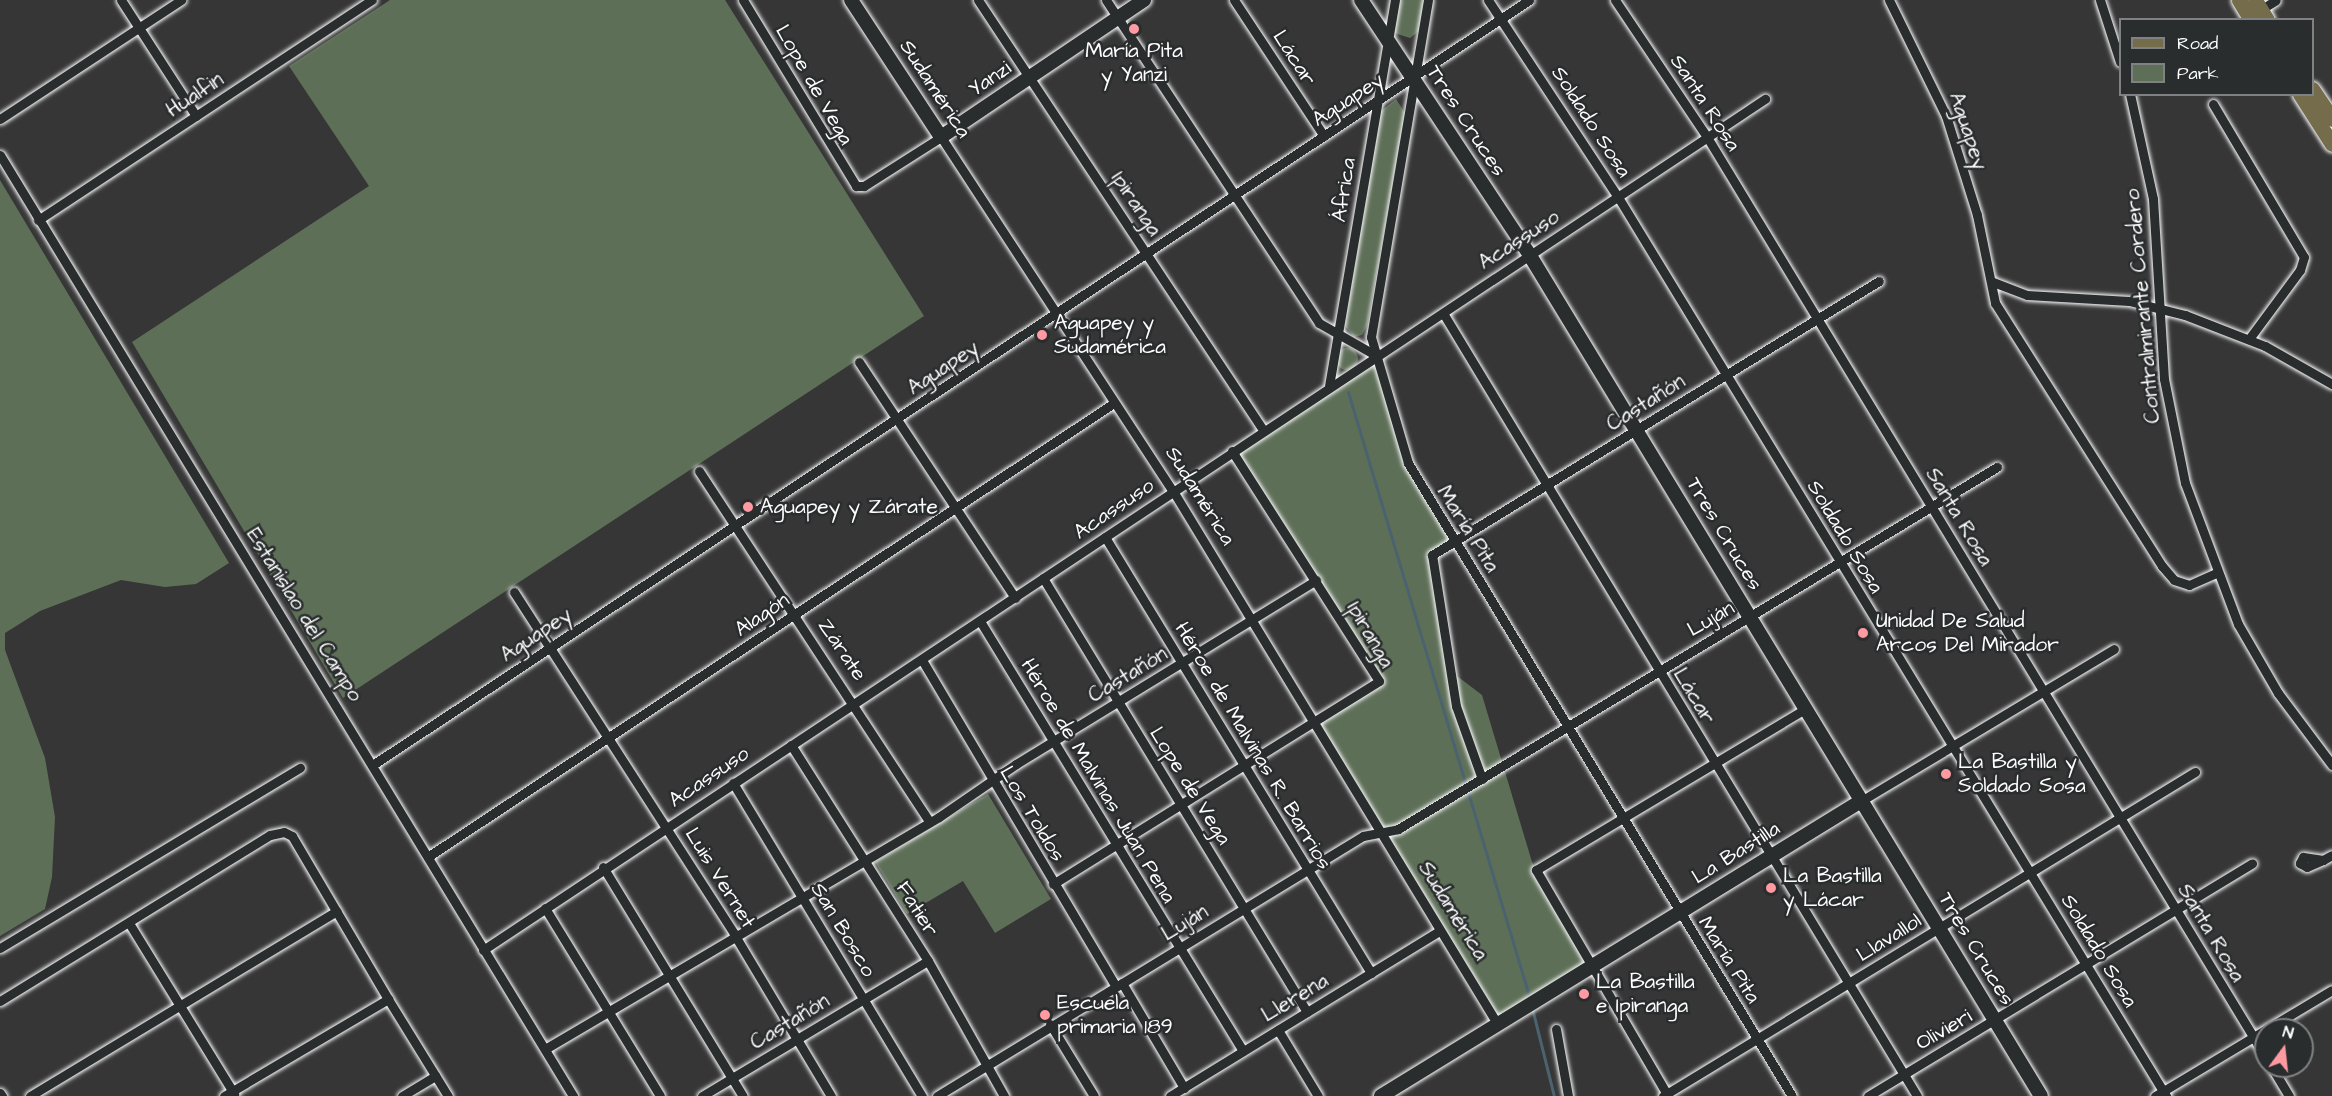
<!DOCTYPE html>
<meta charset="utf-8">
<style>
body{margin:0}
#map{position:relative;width:2332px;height:1096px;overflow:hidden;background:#373636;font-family:"Architects Daughter",sans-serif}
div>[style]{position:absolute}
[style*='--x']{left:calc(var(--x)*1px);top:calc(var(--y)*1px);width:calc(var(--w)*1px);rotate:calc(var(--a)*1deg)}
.green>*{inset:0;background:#5e6f58}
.round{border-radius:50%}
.stream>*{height:3px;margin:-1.5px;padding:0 1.5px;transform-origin:1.5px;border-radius:1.5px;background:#4b636f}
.roads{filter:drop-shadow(0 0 2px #fff) drop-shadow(0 0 2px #fff)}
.street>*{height:9px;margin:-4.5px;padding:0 4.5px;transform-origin:4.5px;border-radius:4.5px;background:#2a2d2e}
.secondary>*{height:14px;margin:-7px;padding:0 7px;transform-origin:7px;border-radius:7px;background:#2a2d2e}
.primary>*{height:15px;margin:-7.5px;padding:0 7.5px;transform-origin:7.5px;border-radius:7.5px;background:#746c4b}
.dots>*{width:16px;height:16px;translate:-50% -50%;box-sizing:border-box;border:3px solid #2a2d2e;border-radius:50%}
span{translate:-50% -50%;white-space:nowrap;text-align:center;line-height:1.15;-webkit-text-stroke:5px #2a2d2e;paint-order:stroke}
.poi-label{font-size:21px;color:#fff}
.left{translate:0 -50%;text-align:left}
.street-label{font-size:21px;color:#fff}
.legend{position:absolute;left:2119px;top:18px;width:195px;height:78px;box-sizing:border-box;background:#2a2d2e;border:2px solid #7f8182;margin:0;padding:8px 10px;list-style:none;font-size:18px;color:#fff}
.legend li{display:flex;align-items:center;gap:12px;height:30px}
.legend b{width:30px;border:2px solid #7f8182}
.north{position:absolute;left:2254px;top:1018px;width:60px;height:60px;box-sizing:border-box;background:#2a2d2e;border:2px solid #7f8182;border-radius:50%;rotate:15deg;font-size:16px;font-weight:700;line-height:24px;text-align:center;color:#fff}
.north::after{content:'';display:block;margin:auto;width:21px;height:27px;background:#ff9aa2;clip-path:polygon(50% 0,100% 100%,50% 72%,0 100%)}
</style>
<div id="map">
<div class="green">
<i style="clip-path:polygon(390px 0,725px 0,924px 316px,343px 698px,132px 342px,369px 186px,289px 66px)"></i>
<i style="clip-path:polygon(1398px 0,1424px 0,1419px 31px,1410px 38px,1394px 33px)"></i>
<i style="clip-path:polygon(1396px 99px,1405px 113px,1367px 326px,1362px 335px,1354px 337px,1345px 326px,1381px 111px)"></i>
<i style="clip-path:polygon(0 180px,229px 563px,196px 584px,165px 587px,121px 580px,40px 611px,5px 633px,5px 650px,45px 758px,55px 817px,52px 877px,45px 909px,0 936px)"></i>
<i class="round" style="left:1336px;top:348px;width:22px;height:22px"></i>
<i style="clip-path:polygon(1377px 356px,1408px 464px,1456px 542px,1432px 555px,1453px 673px,1482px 695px,1532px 862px,1592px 968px,1498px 1025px,1314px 723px,1379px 681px,1232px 451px)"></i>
<i style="clip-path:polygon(988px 794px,1051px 899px,995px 933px,963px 881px,907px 914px,875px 862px)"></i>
</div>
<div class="stream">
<i style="--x:1348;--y:392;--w:634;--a:73.31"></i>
<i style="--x:1532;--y:1008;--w:91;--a:76"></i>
</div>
<div class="roads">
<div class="street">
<i style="--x:121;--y:0;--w:138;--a:57.1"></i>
<i style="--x:743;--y:0;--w:218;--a:58.7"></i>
<i style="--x:856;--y:186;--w:8;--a:0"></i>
<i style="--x:864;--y:186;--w:91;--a:-32.5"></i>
<i style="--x:941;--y:137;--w:423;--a:56.8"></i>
<i style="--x:1173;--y:491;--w:625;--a:58.67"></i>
<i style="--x:978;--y:0;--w:516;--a:56.46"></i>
<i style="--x:1106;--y:0;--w:387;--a:56.6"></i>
<i style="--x:1319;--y:323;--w:67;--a:29.6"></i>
<i style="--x:1234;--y:0;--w:163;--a:56.5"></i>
<i style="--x:1428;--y:0;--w:342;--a:99.6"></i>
<i style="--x:1371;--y:337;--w:131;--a:73.6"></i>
<i style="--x:1408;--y:463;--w:740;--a:58.76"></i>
<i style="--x:1488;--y:0;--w:236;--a:56.6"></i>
<i style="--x:1618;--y:197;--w:1053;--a:58.63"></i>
<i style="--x:1615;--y:0;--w:165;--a:56.1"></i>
<i style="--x:1707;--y:137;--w:1077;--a:58.74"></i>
<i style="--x:1889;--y:0;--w:129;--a:63.8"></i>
<i style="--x:1946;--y:116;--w:104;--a:72.6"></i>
<i style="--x:1977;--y:215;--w:90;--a:78.4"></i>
<i style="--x:1995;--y:303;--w:312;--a:57.6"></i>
<i style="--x:2162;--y:566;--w:18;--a:49"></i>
<i style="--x:2174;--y:580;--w:16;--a:18"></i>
<i style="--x:2189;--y:585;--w:30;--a:-24"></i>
<i style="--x:2100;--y:0;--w:65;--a:72.1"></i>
<i style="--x:2257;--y:12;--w:22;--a:-32"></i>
<i style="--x:2130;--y:94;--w:107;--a:77.6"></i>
<i style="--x:2153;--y:199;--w:180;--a:86.5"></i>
<i style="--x:2164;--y:379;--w:106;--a:78.6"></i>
<i style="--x:2185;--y:483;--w:151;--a:69.4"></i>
<i style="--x:2238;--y:624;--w:80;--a:59.9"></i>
<i style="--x:2278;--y:693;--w:90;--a:53.1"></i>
<i style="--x:2213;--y:104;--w:178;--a:59.3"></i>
<i style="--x:2304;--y:257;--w:14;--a:107"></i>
<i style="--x:2300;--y:270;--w:86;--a:126.5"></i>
<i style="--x:0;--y:119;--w:217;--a:-33.3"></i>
<i style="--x:0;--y:155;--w:1102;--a:58.66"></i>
<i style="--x:38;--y:220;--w:400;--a:-33.4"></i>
<i style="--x:1993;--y:282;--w:36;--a:21"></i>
<i style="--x:2027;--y:295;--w:102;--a:3.4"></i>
<i style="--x:2129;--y:301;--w:58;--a:14"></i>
<i style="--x:2185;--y:315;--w:86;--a:21.2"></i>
<i style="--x:2265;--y:346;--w:77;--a:29.6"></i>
<i style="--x:1443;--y:313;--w:915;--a:58.81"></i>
<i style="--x:859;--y:362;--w:283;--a:56.5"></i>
<i style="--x:1329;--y:386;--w:392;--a:-80.3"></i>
<i style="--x:699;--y:471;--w:420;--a:56.7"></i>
<i style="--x:1105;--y:537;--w:511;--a:58.61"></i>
<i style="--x:1043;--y:578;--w:508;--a:58.69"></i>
<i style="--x:514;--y:592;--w:407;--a:57.2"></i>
<i style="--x:734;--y:934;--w:189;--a:59.1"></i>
<i style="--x:980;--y:621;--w:504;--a:58.55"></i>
<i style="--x:922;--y:660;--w:377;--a:59.3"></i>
<i style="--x:791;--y:745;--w:256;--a:57.6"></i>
<i style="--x:928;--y:961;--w:155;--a:60.6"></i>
<i style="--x:374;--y:764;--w:1385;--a:-33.48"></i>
<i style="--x:1482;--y:779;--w:77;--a:-109.6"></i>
<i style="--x:1456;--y:706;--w:153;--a:-99"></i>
<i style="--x:1432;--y:555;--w:524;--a:-31.51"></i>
<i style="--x:733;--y:783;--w:366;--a:58.9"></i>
<i style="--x:1861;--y:801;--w:295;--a:-31"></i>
<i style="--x:429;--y:856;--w:821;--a:-33.48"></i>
<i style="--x:2323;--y:860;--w:20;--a:-171"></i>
<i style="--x:2303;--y:857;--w:7;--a:117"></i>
<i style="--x:2300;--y:863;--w:8;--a:30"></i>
<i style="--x:2307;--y:867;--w:17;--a:-24"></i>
<i style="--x:2323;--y:860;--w:10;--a:-29"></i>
<i style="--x:603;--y:867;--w:268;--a:58.6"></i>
<i style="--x:1053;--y:884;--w:384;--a:-31.9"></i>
<i style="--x:1379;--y:681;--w:273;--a:-122.6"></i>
<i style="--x:545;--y:908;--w:220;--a:58.5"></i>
<i style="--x:129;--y:923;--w:201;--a:58.4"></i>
<i style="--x:0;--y:948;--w:350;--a:-31"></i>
<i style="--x:483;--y:950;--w:1539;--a:-33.58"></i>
<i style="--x:1122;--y:983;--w:122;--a:59.4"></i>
<i style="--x:0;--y:1001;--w:317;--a:-31.6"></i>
<i style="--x:270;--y:835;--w:14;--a:-12"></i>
<i style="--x:284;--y:832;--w:9;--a:27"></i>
<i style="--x:292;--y:836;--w:189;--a:59.5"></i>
<i style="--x:1050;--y:1024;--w:84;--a:58.6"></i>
<i style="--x:1556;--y:1029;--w:68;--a:79.8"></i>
<i style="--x:1278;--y:1030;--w:77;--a:58.8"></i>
<i style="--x:545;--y:1049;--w:457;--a:-30.5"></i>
<i style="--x:939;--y:817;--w:93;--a:-34.5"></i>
<i style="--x:1016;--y:764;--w:352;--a:-31.5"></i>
<i style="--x:2271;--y:1066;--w:35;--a:59"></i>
<i style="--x:0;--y:1093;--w:4;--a:56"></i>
<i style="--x:30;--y:1096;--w:358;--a:-31.1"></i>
<i style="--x:224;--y:1096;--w:191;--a:-30.6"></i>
<i style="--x:388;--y:999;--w:114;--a:58.3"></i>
<i style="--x:402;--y:1096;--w:39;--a:-31"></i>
<i style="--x:702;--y:1096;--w:263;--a:-30.9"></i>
<i style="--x:937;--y:1096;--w:499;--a:-31.4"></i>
<i style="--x:1363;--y:836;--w:36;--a:-11"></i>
<i style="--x:1398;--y:829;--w:700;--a:-31.15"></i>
<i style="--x:1170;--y:1096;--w:316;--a:-31.5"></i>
<i style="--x:1663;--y:1096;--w:623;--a:-31.34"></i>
<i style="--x:1668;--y:1096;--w:262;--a:-120.3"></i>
<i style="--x:1536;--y:870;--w:313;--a:-30.9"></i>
<i style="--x:1868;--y:1096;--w:449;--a:-31.2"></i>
<i style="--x:2155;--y:1096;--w:206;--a:-30.9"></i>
</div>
<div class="secondary">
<i style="--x:851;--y:0;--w:164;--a:56.7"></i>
<i style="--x:941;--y:137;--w:245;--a:-34"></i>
<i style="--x:1361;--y:0;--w:305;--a:56.5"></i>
<i style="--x:1529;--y:254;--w:985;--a:58.7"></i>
<i style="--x:1381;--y:1096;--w:563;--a:-31.57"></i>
</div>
<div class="primary">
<i style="--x:2239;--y:0;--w:23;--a:59"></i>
<i style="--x:2255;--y:0;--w:23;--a:59"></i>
<i style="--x:2312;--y:89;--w:36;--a:56"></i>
<i style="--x:2300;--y:94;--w:59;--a:57.4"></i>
</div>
</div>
<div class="dots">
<i style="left:1134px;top:29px;background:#ff9aa2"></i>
<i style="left:1042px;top:335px;background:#ff9aa2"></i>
<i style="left:748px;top:507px;background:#ff9aa2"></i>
<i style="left:1863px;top:633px;background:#ff9aa2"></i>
<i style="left:1946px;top:774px;background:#ff9aa2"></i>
<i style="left:1771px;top:888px;background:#ff9aa2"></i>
<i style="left:1584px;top:994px;background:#ff9aa2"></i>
<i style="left:1045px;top:1015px;background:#ff9aa2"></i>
</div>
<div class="poi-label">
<span style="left:1134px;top:63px">María Pita<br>y Yanzi</span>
<span class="left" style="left:1054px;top:335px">Aguapey y<br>Sudamérica</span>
<span class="left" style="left:760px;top:507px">Aguapey y Zárate</span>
<span class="left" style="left:1876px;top:633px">Unidad De Salud<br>Arcos Del Mirador</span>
<span class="left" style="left:1958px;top:774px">La Bastilla y<br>Soldado Sosa</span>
<span class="left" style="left:1783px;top:888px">La Bastilla<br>y Lácar</span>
<span class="left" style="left:1596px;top:994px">La Bastilla<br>e Ipiranga</span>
<span class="left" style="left:1057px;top:1015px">Escuela<br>primaria 189</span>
</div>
<div class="street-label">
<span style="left:1294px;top:58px;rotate:57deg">Lácar</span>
<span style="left:990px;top:79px;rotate:-34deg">Yanzi</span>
<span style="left:814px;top:85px;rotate:60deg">Lope de Vega</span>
<span style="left:935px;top:89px;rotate:57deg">Sudamérica</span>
<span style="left:195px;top:95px;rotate:-33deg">Hualfin</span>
<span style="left:1348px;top:100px;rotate:-33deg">Aguapey</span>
<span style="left:1705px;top:103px;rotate:57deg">Santa Rosa</span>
<span style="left:1466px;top:121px;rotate:57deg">Tres Cruces</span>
<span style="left:1591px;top:122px;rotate:57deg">Soldado Sosa</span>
<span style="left:1968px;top:131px;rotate:71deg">Aguapey</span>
<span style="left:1344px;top:190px;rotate:-81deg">África</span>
<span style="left:1136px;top:204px;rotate:56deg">Ipiranga</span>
<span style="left:1519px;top:240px;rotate:-33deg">Acassuso</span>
<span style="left:2143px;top:306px;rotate:-95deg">Contralmirante Cordero</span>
<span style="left:943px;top:368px;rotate:-34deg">Aguapey</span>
<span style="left:1646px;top:403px;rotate:-32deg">Castañón</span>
<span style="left:1200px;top:496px;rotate:58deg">Sudamérica</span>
<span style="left:1114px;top:509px;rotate:-34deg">Acassuso</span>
<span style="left:1959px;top:517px;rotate:59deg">Santa Rosa</span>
<span style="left:1468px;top:529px;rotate:58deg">María Pita</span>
<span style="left:1724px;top:534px;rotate:59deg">Tres Cruces</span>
<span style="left:1845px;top:537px;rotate:59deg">Soldado Sosa</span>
<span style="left:304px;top:615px;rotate:58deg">Estanislao del Campo</span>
<span style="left:762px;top:615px;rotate:-34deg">Alagón</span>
<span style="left:1711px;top:619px;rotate:-30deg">Luján</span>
<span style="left:536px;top:635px;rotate:-34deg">Aguapey</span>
<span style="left:1370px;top:635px;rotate:60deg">Ipiranga</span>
<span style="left:842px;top:650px;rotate:56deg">Zárate</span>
<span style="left:1128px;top:675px;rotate:-31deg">Castañón</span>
<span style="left:1694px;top:696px;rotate:59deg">Lácar</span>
<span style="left:1253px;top:746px;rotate:59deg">Héroe de Malvinas R. Barrios</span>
<span style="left:709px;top:777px;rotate:-34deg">Acassuso</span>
<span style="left:1098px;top:781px;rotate:59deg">Héroe de Malvinas Juan Pena</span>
<span style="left:1190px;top:786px;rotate:58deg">Lope de Vega</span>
<span style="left:1032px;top:814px;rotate:59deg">Los Toldos</span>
<span style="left:1736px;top:853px;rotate:-32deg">La Bastilla</span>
<span style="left:720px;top:878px;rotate:58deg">Luis Vernet</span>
<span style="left:917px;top:909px;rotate:58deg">Fatier</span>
<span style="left:1453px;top:911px;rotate:58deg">Sudamérica</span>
<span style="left:1185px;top:923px;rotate:-31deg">Luján</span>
<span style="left:843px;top:930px;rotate:59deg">San Bosco</span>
<span style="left:2211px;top:933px;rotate:59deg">Santa Rosa</span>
<span style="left:1889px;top:938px;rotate:-32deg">Llavallol</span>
<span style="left:1976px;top:949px;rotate:59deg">Tres Cruces</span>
<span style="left:2099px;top:951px;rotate:59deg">Soldado Sosa</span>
<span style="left:1729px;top:960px;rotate:58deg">María Pita</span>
<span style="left:1295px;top:998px;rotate:-31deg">Llerena</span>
<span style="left:790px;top:1022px;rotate:-31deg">Castañón</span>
<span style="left:1944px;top:1030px;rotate:-30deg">Olivieri</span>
</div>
<ul class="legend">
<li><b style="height:8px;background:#746c4b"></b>Road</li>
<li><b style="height:16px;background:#5e6f58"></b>Park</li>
</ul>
<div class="north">N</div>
</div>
